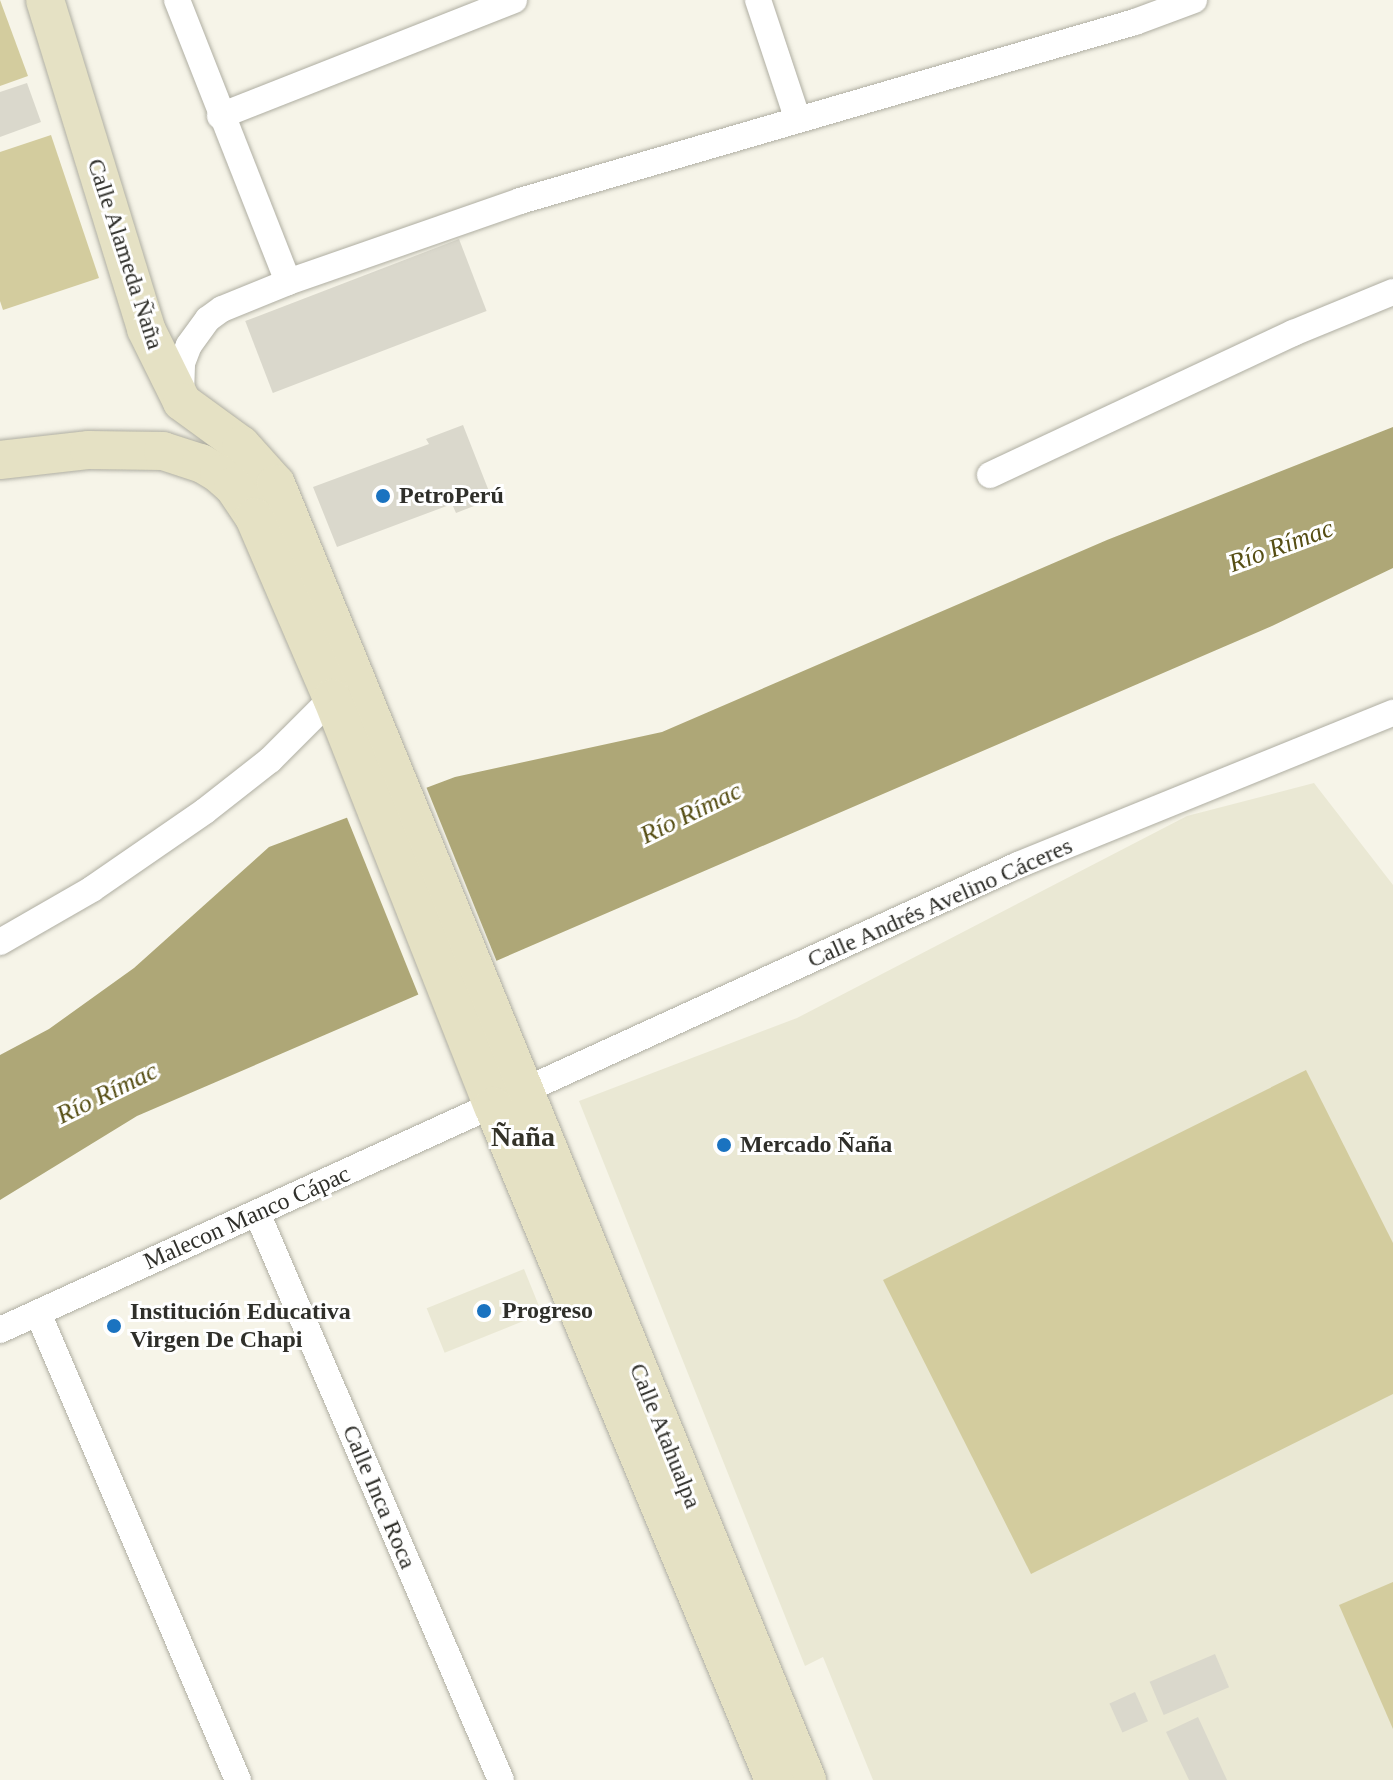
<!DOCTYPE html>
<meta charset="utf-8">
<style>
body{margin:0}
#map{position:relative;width:1393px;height:1780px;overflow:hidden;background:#f6f4e8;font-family:Georgia,serif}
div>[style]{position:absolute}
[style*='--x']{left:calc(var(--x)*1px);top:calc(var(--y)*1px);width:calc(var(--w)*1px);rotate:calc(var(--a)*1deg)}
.built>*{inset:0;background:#eae8d4;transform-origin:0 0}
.green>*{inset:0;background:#d3cc9e}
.water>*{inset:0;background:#aea777}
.pier>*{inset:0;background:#f6f4e8;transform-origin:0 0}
.building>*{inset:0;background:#dad8cc;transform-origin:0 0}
.roads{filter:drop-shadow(0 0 2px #afaea2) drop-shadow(0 0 2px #afaea2)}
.street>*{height:26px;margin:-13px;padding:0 13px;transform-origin:13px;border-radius:13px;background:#fff}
.secondary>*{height:38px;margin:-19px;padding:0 19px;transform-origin:19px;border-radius:19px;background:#e5e1c4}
.dots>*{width:22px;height:22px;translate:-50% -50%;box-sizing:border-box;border:4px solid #fff;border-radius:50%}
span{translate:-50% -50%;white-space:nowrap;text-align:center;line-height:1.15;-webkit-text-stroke:6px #fff;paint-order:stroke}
.street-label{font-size:24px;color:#2f2f2a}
.poi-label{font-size:24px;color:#2f2f2a;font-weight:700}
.left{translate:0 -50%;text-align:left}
.water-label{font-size:26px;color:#564e14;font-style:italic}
.quarter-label{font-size:28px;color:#333228;font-weight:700}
</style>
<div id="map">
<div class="built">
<i style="clip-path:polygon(1314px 783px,1393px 885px,1393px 1780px,873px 1780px,823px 1657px,805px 1666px,579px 1101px,797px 1018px,1187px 816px)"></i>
<i style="left:524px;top:1269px;width:48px;height:105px;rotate:68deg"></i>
</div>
<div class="green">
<i style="clip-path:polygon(0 0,28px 76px,0 86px)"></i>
<i style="clip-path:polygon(51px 135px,99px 278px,3px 310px,0 301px,0 152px)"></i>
<i style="clip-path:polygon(1306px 1070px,1393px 1243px,1393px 1394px,1031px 1574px,883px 1280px)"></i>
<i style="clip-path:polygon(1393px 1582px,1393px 1729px,1339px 1605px)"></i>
</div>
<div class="water">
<i style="clip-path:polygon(1393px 427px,1393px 568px,1272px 626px,137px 1116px,0 1200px,0 1055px,49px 1029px,134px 968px,269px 847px,455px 777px,662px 732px,1107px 540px)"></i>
</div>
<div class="pier">
<i style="left:425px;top:784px;width:195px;height:85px;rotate:68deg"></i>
</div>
<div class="building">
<i style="clip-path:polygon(27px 83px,41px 122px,0 137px,0 92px)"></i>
<i style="left:459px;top:239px;width:77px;height:229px;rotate:69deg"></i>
<i style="clip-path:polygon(463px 425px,492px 499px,456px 513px,452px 504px,337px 547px,313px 487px,429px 444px,426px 439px)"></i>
<i style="left:1215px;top:1654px;width:36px;height:71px;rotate:67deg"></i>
<i style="left:1135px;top:1692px;width:32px;height:28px;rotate:66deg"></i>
<i style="clip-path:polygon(1198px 1717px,1227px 1780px,1189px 1780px,1166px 1732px)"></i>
</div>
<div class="roads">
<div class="street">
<i style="--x:177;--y:0;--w:303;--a:68.5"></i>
<i style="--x:758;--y:0;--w:126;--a:71.6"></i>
<i style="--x:220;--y:116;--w:316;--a:-21.5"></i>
<i style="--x:181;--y:394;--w:31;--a:-88"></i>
<i style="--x:182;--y:363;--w:19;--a:-69"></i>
<i style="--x:189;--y:345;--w:32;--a:-54"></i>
<i style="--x:208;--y:319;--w:17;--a:-36"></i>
<i style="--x:222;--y:309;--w:71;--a:-22.2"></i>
<i style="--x:288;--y:282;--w:246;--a:-19.2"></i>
<i style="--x:520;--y:201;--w:641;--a:-16.23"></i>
<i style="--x:1135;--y:22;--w:63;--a:-20.4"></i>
<i style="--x:990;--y:475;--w:335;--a:-25.1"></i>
<i style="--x:1293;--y:333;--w:108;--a:-22.3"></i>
<i style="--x:0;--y:942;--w:106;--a:-29.9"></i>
<i style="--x:92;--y:889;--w:137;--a:-34.6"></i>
<i style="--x:205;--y:811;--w:83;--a:-38.1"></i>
<i style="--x:270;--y:760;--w:88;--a:-45"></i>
<i style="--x:257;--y:1213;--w:617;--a:66.72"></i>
<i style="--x:38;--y:1313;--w:508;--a:66.82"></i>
<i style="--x:0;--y:1330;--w:1119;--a:-24.55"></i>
<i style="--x:1018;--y:865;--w:405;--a:-22.1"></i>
</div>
<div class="secondary">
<i style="--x:45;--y:0;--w:344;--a:72.9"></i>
<i style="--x:146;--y:329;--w:81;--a:63.7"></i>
<i style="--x:182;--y:402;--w:73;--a:36.1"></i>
<i style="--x:241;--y:445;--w:52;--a:48.1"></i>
<i style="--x:276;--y:484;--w:1401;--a:67.72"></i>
<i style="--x:0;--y:460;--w:90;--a:-6.4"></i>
<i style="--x:89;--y:450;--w:74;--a:0.8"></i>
<i style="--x:163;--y:451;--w:40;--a:18"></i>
<i style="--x:201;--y:463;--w:21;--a:31"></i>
<i style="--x:219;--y:474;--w:18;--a:41"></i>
<i style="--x:233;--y:486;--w:37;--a:56"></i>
<i style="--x:254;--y:517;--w:197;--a:66.7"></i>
<i style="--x:332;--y:698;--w:439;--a:68.5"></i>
<i style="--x:493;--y:1106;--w:730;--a:67.37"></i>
</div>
</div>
<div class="dots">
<i style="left:383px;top:496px;background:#1a73c0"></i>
<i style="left:724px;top:1145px;background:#1a73c0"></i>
<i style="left:484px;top:1311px;background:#1a73c0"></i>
<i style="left:114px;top:1326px;background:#1a73c0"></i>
</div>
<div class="street-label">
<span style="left:125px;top:254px;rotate:72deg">Calle Alameda Ñaña</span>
<span style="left:940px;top:903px;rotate:-24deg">Calle Andrés Avelino Cáceres</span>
<span style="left:247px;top:1218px;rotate:-24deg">Malecon Manco Cápac</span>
<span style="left:665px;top:1436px;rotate:68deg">Calle Atahualpa</span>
<span style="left:379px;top:1497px;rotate:67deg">Calle Inca Roca</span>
</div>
<div class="poi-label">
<span class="left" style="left:399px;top:496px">PetroPerú</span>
<span class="left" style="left:740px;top:1145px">Mercado Ñaña</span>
<span class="left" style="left:502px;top:1311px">Progreso</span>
<span class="left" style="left:130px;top:1326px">Institución Educativa<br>Virgen De Chapi</span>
</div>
<div class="water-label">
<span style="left:1281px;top:546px;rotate:-20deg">Río Rímac</span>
<span style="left:691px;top:813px;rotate:-26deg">Río Rímac</span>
<span style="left:107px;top:1093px;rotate:-26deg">Río Rímac</span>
</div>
<div class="quarter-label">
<span style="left:523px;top:1137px">Ñaña</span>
</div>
</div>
